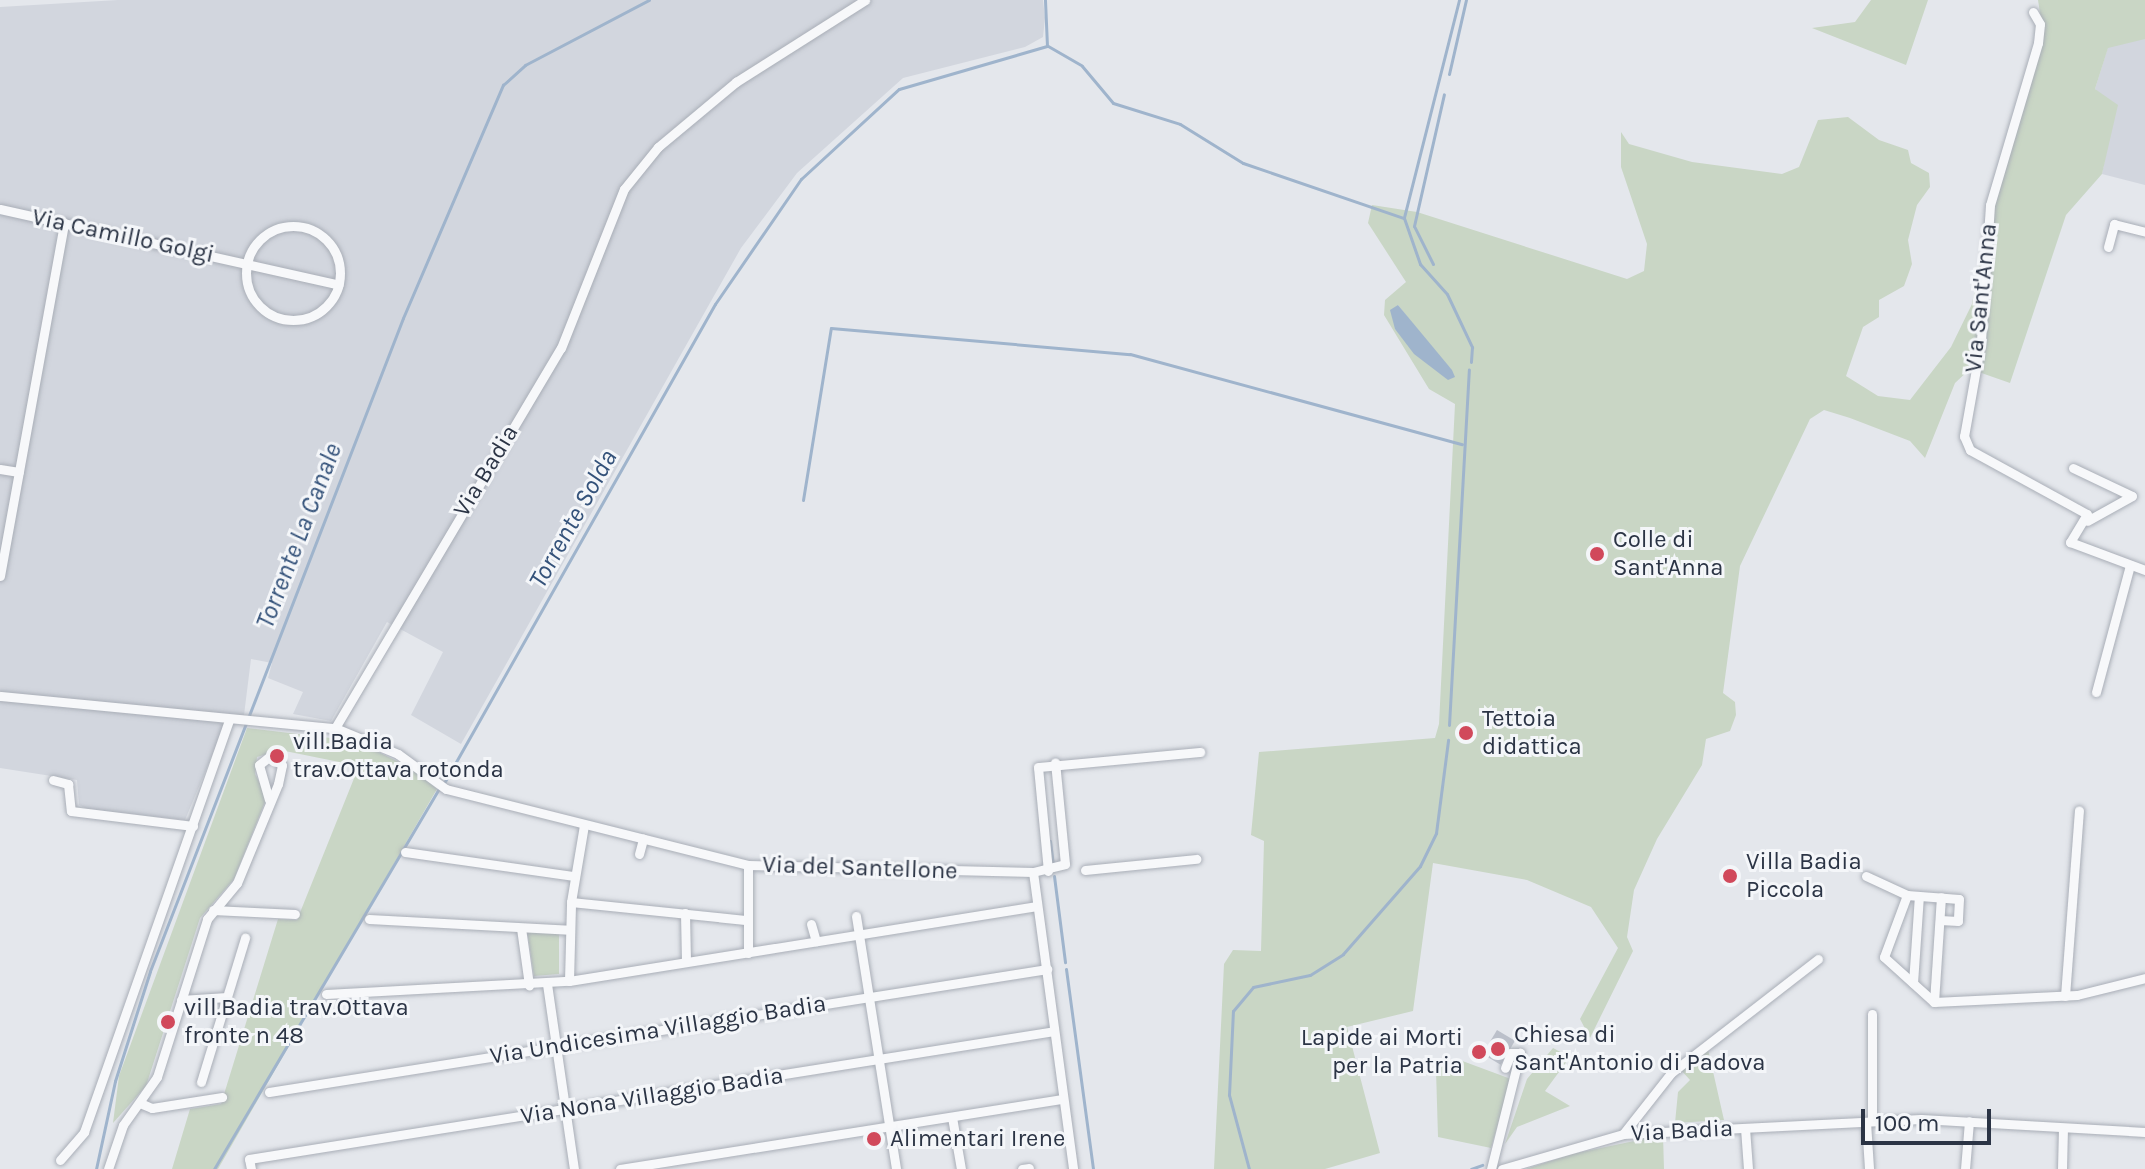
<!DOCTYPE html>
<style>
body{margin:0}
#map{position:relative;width:2145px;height:1169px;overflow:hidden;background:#e4e7ec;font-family:Karla,sans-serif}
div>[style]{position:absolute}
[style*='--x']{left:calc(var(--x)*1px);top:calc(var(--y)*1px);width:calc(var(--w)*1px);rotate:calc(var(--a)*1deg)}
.built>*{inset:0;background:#d2d6de}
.green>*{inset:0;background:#c9d6c5}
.water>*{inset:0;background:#9fb4cc}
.stream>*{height:3px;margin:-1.5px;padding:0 1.5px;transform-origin:1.5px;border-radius:1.5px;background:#9fb4cc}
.building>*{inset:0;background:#bbc0ca;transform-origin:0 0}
.roads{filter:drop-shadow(0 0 2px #a9aeb7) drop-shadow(0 0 2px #a9aeb7)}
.minor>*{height:9px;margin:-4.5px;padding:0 4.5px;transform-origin:4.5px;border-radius:4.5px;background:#f7f8fa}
.minor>.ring{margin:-4.5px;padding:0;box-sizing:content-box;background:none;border:9px solid #f7f8fa;border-radius:50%}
.dots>*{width:22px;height:22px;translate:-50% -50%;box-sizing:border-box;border:4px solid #f4f6f9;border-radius:50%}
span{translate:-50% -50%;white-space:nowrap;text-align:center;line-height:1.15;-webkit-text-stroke:6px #f4f6f9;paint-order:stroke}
.street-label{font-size:24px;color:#2b3445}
.poi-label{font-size:24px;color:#2b3445}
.left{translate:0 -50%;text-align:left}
.right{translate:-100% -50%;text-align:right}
.water-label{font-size:26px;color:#34527a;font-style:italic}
.scale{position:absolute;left:1861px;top:1109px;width:130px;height:36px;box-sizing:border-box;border:4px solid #2b3445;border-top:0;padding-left:10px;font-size:24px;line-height:28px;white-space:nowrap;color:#2b3445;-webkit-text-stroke:6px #f4f6f9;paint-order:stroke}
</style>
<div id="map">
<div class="built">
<i style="clip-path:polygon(118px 0,1043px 0,1045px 18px,1043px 37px,1025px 47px,903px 78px,797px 173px,741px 248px,461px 744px,411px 715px,443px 652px,387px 622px,331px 721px,293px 714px,303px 692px,268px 678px,272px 663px,251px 659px,244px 715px,229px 715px,185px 820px,87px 809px,79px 805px,77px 780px,0 768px,0 7px)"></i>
<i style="clip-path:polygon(2129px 39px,2145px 39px,2145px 185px,2102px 174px,2114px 111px,2095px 89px,2108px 47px)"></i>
</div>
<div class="green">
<i style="clip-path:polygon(1871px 0,1928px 0,1906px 65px,1812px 28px,1855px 22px)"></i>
<i style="clip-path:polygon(evenodd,2038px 0,2145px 0,2145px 39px,2108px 48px,2095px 89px,2118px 105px,2102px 174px,2066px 215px,2010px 383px,1970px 369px,1955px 383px,1925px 458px,1910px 441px,1850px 418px,1824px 410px,1810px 419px,1740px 566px,1723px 693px,1735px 702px,1736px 715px,1730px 731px,1706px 739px,1702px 765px,1657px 839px,1634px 890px,1627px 937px,1633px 951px,1590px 1038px,1580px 1019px,1618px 948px,1591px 907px,1527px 880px,1433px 863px,1413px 1011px,1347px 1027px,1380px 1153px,1325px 1169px,1214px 1169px,1224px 964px,1233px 950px,1261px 951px,1264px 841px,1251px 835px,1259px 752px,1435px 738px,1439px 724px,1455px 404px,1429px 389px,1384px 315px,1385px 300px,1406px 282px,1368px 223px,1372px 205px,1417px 212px,1627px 279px,1644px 271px,1647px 244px,1621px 167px,1621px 132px,1629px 144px,1692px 162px,1782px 174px,1799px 167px,1818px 120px,1848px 117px,1879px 140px,1908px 150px,1911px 163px,1929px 173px,1930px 187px,1917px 205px,1908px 240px,1912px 264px,1904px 286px,1879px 300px,1879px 317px,1863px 327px,1846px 376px,1878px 396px,1910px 400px,1951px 347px,1972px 304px,1987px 224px,2043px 33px,2038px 0,1398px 305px,1441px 360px,1452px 370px,1395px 329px,1398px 305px)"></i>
<i style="clip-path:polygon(247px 728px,356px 741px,411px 768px,437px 789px,218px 1169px,172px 1169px,190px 1109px,221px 1104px,278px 919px,297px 920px,359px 766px,280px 750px,257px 757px,255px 774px,267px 797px,234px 879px,200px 918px,146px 1086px,113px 1123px,119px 1076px)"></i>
<i style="clip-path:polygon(527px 930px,559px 932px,559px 974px,534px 976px)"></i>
<i style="clip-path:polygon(1707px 1045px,1724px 1120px,1675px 1123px,1678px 1092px,1690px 1080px,1680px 1069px)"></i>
<i style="clip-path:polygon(1553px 1048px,1570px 1057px,1545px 1091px,1570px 1106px,1517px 1127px,1505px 1144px,1527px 1079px)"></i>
<i style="clip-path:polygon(1457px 1059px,1511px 1079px,1491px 1148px,1438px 1137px,1436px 1070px)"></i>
<i style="clip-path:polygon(1663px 1135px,1664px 1169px,1526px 1169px,1572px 1154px)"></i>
</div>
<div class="water">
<i style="clip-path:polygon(1398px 305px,1452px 370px,1455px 377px,1448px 380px,1414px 354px,1395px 329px,1390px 310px)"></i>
</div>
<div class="stream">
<i style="--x:1459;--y:0;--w:225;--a:104.2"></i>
<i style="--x:1404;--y:218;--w:49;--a:70.8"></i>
<i style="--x:1420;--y:264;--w:40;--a:48"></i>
<i style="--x:1447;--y:294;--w:59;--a:64.7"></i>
<i style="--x:1472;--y:347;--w:15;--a:94"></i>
<i style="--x:1048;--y:46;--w:39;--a:30"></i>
<i style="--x:1082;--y:66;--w:48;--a:50"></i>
<i style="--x:1113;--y:103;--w:70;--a:17.4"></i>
<i style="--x:1180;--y:124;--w:74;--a:31.8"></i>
<i style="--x:1243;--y:163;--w:170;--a:18.9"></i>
<i style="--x:1449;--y:74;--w:76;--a:-77.1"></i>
<i style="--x:1433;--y:264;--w:42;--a:-116.6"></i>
<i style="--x:1414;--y:226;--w:135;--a:-77.2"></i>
<i style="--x:803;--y:500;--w:174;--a:-80.8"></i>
<i style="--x:831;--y:328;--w:300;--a:5"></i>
<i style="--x:1130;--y:354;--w:344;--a:15.2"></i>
<i style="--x:1449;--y:725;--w:356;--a:-86.8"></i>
<i style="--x:444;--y:783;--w:550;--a:-60.5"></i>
<i style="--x:715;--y:304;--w:152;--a:-55.5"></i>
<i style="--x:801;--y:179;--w:133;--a:-42.6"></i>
<i style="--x:899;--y:89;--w:154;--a:-16.2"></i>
<i style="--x:1047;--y:46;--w:46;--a:-92.5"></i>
<i style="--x:1050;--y:841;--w:24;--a:83"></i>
<i style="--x:1054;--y:876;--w:87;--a:82.7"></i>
<i style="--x:1066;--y:969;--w:202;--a:82.3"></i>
<i style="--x:96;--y:1169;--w:90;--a:-77.8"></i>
<i style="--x:115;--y:1081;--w:115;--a:-72.3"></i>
<i style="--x:150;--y:971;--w:700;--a:-68.82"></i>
<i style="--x:403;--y:318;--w:254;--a:-66.8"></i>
<i style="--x:503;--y:85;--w:30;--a:-42"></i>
<i style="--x:525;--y:65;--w:140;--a:-27.7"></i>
<i style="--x:214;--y:1169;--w:442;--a:-59.4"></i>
<i style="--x:1249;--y:1169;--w:77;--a:-105.1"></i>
<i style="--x:1229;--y:1095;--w:84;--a:-87.3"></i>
<i style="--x:1233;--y:1011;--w:31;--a:-50"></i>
<i style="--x:1253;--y:987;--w:58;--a:-11.9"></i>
<i style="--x:1310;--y:975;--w:39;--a:-32"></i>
<i style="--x:1343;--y:954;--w:117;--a:-48.8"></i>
<i style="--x:1420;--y:866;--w:37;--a:-64"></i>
<i style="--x:1436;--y:833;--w:94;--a:-82.6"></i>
<i style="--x:1471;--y:1169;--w:12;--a:-20"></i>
</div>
<div class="building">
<i style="left:1497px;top:1030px;width:21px;height:28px;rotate:31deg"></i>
</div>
<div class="roads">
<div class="minor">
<i style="--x:2033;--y:12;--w:14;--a:60"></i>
<i style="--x:2040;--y:24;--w:19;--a:96"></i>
<i style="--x:2038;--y:43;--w:169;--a:106.5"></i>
<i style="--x:1990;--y:205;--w:136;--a:93.8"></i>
<i style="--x:1981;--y:341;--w:97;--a:100.1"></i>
<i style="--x:1964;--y:436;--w:15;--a:67"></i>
<i style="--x:1970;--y:450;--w:133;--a:28.7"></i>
<i style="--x:2087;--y:514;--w:33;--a:121"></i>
<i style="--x:2070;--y:542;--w:80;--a:20.5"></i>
<i style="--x:0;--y:209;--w:347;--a:12.6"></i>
<i class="ring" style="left:246px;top:226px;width:85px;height:85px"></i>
<i style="--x:2108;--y:247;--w:24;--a:-75"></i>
<i style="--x:2114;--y:224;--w:32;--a:14"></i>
<i style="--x:2073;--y:468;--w:65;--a:25.4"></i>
<i style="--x:2132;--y:496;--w:51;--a:150.9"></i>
<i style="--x:0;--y:469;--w:19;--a:9"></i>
<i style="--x:0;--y:576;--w:359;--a:-79.7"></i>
<i style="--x:2096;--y:692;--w:131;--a:-75"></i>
<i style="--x:0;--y:696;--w:337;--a:5.5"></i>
<i style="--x:335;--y:728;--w:68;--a:22.4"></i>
<i style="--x:398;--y:754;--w:59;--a:36.1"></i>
<i style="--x:446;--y:789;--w:311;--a:14.1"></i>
<i style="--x:748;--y:865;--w:285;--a:1.4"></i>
<i style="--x:1033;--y:872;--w:300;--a:82.3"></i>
<i style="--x:335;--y:728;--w:442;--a:-59.3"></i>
<i style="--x:561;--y:348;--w:171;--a:-68.4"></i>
<i style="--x:624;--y:189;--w:54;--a:-51"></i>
<i style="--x:658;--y:147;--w:102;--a:-39.8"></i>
<i style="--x:736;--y:82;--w:153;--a:-32.4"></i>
<i style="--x:53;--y:780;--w:16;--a:15"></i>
<i style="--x:68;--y:784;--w:27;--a:84"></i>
<i style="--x:71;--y:811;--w:123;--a:7"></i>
<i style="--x:405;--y:852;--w:171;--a:8.1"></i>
<i style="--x:639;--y:854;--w:16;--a:-75"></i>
<i style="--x:1085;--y:870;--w:112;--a:-5.7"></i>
<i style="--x:1048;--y:871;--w:104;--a:-95.5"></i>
<i style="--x:1038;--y:767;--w:163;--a:-5.3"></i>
<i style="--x:1033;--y:872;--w:33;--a:-14"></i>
<i style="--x:1065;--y:864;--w:102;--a:-95.6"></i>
<i style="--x:1866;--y:876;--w:45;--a:24.9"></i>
<i style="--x:1907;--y:895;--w:66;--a:110.4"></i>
<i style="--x:1884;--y:957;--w:67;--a:42"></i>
<i style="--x:1934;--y:1002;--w:143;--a:-2.8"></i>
<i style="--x:2077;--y:995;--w:70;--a:-14"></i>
<i style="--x:1907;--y:895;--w:52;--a:4.4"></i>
<i style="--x:1959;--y:899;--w:22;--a:93"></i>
<i style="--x:1958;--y:921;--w:18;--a:-177"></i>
<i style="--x:571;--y:902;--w:175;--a:5.9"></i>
<i style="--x:213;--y:910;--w:82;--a:2.8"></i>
<i style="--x:685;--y:913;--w:49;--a:88.8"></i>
<i style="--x:856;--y:916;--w:256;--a:81"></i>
<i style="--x:369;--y:919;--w:200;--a:3.1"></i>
<i style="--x:811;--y:924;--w:18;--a:74"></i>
<i style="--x:521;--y:928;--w:58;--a:82"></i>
<i style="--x:748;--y:953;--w:88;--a:-90"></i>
<i style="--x:569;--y:981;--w:79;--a:-88.5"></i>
<i style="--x:571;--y:902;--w:78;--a:-80.4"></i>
<i style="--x:1913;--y:983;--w:87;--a:-86.1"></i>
<i style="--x:547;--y:984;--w:187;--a:81.7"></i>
<i style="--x:326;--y:994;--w:243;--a:-3.1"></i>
<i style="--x:569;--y:981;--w:474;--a:-9.1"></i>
<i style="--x:2065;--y:996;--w:186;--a:-85.7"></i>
<i style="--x:181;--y:1000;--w:46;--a:-3.7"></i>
<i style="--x:1934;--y:1002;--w:105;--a:-86.2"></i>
<i style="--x:201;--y:1082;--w:151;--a:-73"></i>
<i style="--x:269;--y:1092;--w:788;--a:-8.98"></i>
<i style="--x:140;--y:1103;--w:13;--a:23"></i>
<i style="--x:152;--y:1108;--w:71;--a:-8.9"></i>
<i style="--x:952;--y:1117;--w:53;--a:80.2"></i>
<i style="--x:1872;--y:1121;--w:107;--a:-90"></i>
<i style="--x:1866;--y:1122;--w:47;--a:86.3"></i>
<i style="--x:1745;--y:1128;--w:41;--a:85.8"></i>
<i style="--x:1623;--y:1134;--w:78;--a:-51.8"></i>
<i style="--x:1671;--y:1073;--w:186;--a:-37.8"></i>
<i style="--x:60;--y:1160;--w:37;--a:-49"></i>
<i style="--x:84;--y:1132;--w:437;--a:-70.6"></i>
<i style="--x:108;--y:1169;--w:46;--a:-71.2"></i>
<i style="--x:123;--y:1125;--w:59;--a:-54.7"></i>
<i style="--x:157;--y:1077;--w:166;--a:-72.4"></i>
<i style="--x:207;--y:919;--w:47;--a:-50.2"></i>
<i style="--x:237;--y:883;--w:107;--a:-67.5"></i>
<i style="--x:278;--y:784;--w:19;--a:-78"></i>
<i style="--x:282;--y:765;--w:15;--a:-143"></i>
<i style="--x:270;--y:756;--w:14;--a:141"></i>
<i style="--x:259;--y:765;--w:36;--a:74"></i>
<i style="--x:251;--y:1169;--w:10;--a:-101"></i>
<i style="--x:249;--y:1159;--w:815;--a:-9.03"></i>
<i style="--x:620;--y:1169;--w:448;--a:-9"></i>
<i style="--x:1022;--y:1169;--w:7;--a:-8"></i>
<i style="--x:1491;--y:1169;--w:120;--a:-76"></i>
<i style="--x:1520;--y:1053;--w:9;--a:180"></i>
<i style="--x:1511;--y:1053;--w:16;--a:112"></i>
<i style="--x:1502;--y:1169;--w:126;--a:-16.1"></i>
<i style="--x:1623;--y:1134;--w:298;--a:-2.9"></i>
<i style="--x:1921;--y:1119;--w:224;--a:3.3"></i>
<i style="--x:1965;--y:1169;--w:48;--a:-85.2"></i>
<i style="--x:2062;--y:1169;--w:40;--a:-88.6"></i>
</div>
</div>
<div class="dots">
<i style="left:1597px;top:554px;background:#d1495b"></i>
<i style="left:1466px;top:733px;background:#d1495b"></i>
<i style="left:277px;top:756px;background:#d1495b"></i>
<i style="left:1730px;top:876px;background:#d1495b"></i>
<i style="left:168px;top:1022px;background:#d1495b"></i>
<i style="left:1498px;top:1049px;background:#d1495b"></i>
<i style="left:1479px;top:1052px;background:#d1495b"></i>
<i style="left:874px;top:1139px;background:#d1495b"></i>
</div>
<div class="street-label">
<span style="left:123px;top:236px;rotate:12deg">Via Camillo Golgi</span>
<span style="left:1981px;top:298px;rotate:-84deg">Via Sant'Anna</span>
<span style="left:486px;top:471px;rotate:-59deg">Via Badia</span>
<span style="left:860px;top:868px;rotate:2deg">Via del Santellone</span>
<span style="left:658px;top:1030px;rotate:-9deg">Via Undicesima Villaggio Badia</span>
<span style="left:652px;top:1096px;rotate:-9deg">Via Nona Villaggio Badia</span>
<span style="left:1682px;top:1131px;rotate:-3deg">Via Badia</span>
</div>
<div class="poi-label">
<span class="left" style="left:1613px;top:554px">Colle di<br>Sant'Anna</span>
<span class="left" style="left:1482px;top:733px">Tettoia<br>didattica</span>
<span class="left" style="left:293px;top:756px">vill.Badia<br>trav.Ottava rotonda</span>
<span class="left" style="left:1746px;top:876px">Villa Badia<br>Piccola</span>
<span class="left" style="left:184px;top:1022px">vill.Badia trav.Ottava<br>fronte n 48</span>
<span class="left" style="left:1514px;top:1049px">Chiesa di<br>Sant'Antonio di Padova</span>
<span class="right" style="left:1463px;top:1052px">Lapide ai Morti<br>per la Patria</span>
<span class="left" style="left:890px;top:1139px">Alimentari Irene</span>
</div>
<div class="water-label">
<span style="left:573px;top:519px;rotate:-61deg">Torrente Solda</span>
<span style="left:299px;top:536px;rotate:-69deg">Torrente La Canale</span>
</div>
<div class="scale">100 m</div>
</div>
